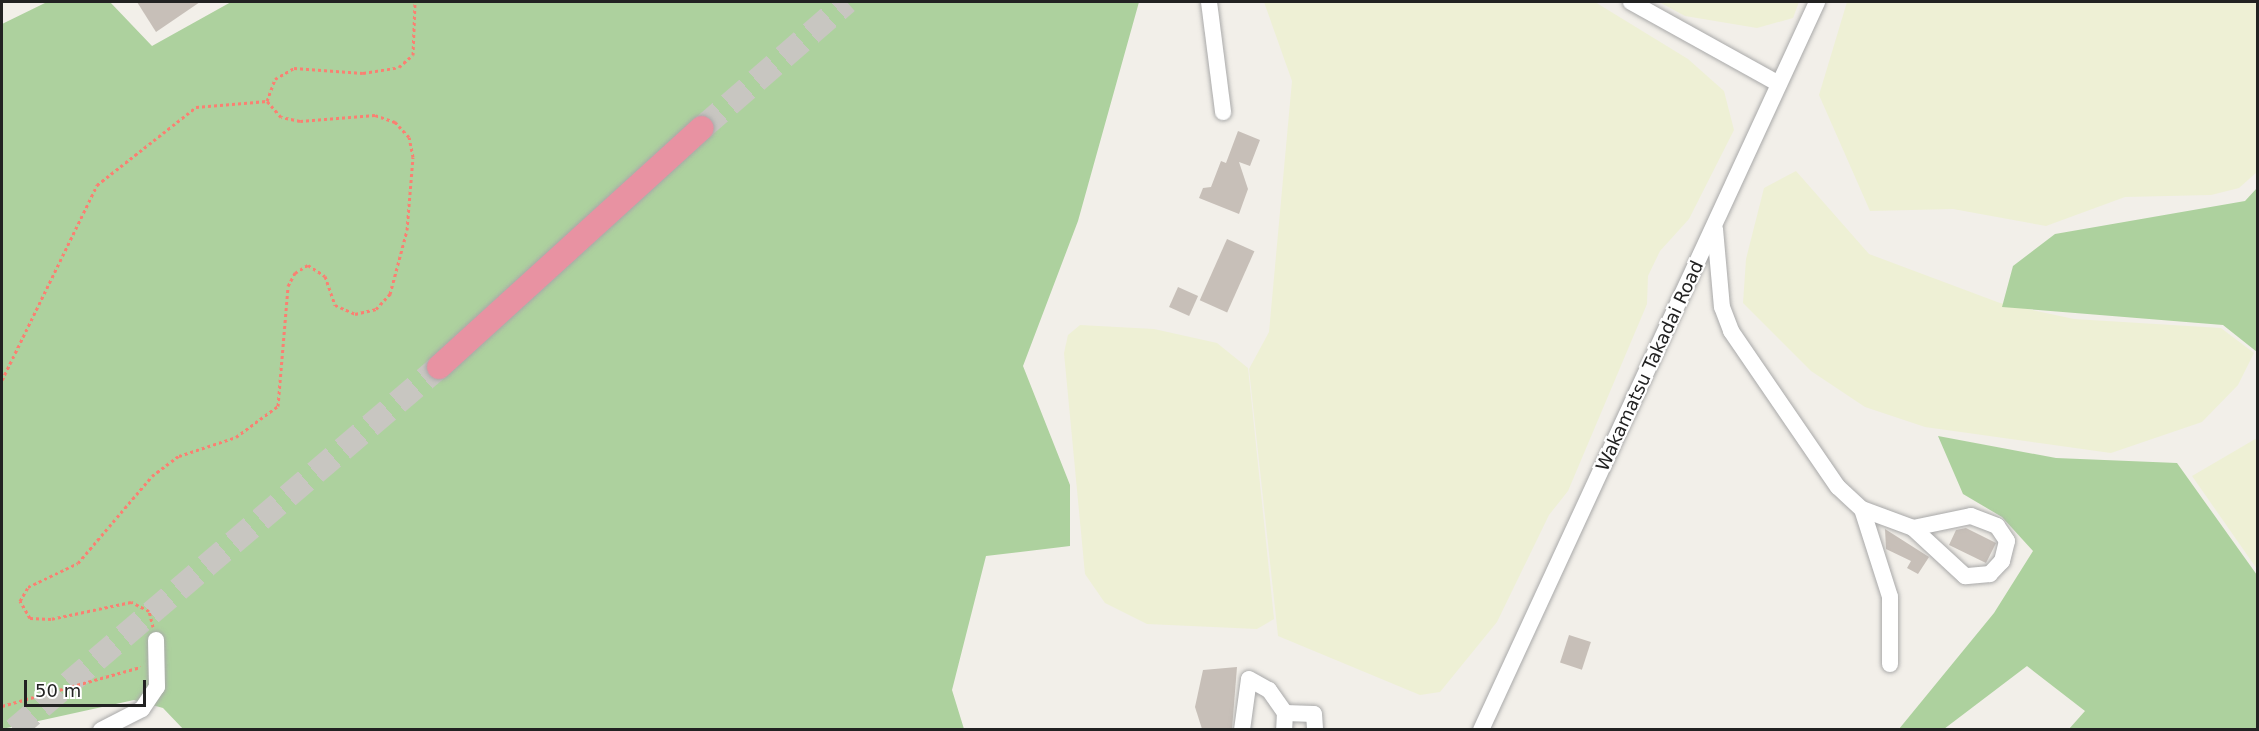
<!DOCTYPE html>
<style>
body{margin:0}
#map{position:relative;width:2259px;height:731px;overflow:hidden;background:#f2efe9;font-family:"DejaVu Sans",sans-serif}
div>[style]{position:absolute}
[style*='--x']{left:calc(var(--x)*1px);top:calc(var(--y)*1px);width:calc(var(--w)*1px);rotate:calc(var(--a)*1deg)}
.farmland>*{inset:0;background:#eef0d5}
.forest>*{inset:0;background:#add19e}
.building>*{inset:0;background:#c7bfb8;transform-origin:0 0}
.highway-tunnel>*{height:24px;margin-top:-12px;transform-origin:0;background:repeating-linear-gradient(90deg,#c8c6c1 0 24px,transparent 0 36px)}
.path>*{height:3px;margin-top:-1.5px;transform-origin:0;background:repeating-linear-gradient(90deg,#fa8072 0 3px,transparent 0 6px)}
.roads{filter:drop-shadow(0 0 2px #a9a9a9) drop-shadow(0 0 2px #a9a9a9)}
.minor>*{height:16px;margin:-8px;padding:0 8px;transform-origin:8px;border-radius:8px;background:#fff}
.highway>*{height:24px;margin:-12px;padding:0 12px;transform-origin:12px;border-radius:12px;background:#e892a2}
span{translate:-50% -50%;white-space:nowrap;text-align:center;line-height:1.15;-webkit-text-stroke:4.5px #fff;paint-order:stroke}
.street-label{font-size:18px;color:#222}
.frame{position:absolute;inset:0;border:3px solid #222;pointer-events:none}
.scale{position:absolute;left:24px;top:680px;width:122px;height:27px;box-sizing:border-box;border:3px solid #222;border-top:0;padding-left:8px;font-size:18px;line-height:21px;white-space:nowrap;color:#222;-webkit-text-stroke:4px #fff;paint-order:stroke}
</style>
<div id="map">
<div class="farmland">
<i style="clip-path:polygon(1264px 2px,1595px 2px,1688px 59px,1724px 91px,1734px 130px,1689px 219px,1660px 251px,1648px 276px,1647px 304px,1568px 491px,1549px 515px,1497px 622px,1440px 692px,1420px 695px,1278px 636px,1249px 369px,1269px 332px,1292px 81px)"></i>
<i style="clip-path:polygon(1659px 2px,1799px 2px,1793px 18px,1757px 28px,1685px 16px)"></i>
<i style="clip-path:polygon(1847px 2px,2257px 2px,2257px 172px,2239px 188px,2211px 195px,2125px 197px,2046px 226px,1953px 209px,1870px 211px,1819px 95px)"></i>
<i style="clip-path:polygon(1796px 171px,1869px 254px,2000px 303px,2074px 319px,2221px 328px,2254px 353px,2238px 385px,2202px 422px,2111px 453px,1925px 427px,1865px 407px,1811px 371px,1743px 303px,1746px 259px,1764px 188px)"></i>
<i style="clip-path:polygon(1080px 325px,1154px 329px,1217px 343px,1248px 368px,1274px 619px,1257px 629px,1147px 624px,1105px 603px,1085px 574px,1064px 353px,1068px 335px)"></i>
<i style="clip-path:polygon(2257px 438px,2257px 569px,2192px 476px)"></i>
</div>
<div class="forest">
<i style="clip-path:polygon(47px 2px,110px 2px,152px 46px,231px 2px,1139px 2px,1078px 221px,1023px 366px,1070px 485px,1070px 546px,986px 556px,952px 690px,964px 729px,184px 730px,163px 708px,134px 700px,2px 729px,2px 24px)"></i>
<i style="clip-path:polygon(2257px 188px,2257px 352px,2223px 325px,2002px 307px,2013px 266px,2055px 234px,2245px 201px)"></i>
<i style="clip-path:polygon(1938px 436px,2056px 458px,2177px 463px,2257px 575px,2257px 729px,2069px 729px,2085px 711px,2027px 666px,1944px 729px,1899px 729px,1994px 613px,2033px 551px,2002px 517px,1963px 494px)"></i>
</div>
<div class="building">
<i style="clip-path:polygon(137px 2px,200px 2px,156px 32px)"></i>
<i style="clip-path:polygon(1238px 131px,1260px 140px,1250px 166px,1239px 162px,1248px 189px,1239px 214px,1199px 198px,1203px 188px,1211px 187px,1221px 161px,1226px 163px)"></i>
<i style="left:1227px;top:239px;width:30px;height:67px;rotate:24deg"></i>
<i style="left:1178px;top:287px;width:22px;height:22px;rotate:24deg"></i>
<i style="clip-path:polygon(1966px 528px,1996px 543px,1986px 563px,1949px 545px,1956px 530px)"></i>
<i style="clip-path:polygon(1885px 529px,1929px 557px,1918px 574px,1907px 568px,1911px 561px,1886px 549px)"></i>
<i style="left:1569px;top:635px;width:23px;height:29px;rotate:18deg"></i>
<i style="clip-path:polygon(1237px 667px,1232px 729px,1202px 729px,1195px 707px,1203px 670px)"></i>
</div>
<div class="highway-tunnel">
<i style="--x:702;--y:128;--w:192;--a:-41"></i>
<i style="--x:14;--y:730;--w:559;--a:-40.5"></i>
</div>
<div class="path">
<i style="--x:2;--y:380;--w:217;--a:-64"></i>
<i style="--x:97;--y:185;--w:126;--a:-38.2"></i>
<i style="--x:196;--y:107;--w:71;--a:-4.8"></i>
<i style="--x:153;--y:627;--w:16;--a:-104"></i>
<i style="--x:149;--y:611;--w:20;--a:-153"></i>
<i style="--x:131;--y:602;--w:82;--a:168"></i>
<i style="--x:51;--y:619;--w:21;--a:-177"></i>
<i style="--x:30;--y:618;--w:20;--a:-120"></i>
<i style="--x:20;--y:601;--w:16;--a:-60"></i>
<i style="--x:28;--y:587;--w:55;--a:-25.6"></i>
<i style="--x:78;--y:563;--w:114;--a:-49.6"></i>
<i style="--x:152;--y:476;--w:34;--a:-37"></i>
<i style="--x:179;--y:456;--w:60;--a:-18.4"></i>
<i style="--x:236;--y:437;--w:52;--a:-36.4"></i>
<i style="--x:278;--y:406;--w:120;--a:-85.2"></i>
<i style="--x:288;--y:286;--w:15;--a:-62"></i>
<i style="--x:295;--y:273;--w:15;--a:-32"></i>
<i style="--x:308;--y:265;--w:20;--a:33"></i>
<i style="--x:325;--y:276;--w:31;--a:71"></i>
<i style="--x:335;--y:305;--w:22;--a:24"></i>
<i style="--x:355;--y:314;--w:22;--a:-13"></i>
<i style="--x:376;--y:309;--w:21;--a:-47"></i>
<i style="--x:390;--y:294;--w:66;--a:-75.1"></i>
<i style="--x:407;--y:230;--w:73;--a:-85.3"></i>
<i style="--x:413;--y:157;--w:20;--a:-101"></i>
<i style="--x:409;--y:137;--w:21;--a:-133"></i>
<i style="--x:395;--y:122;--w:21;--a:-161"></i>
<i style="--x:375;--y:115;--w:75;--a:175.4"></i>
<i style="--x:300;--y:121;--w:19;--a:-168"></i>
<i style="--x:281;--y:117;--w:21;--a:-131"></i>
<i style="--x:267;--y:101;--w:23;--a:-70"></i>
<i style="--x:275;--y:79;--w:22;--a:-30"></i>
<i style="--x:294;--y:68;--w:69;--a:4.1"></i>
<i style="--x:363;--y:73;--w:36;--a:-9"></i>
<i style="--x:399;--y:67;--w:18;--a:-41"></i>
<i style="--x:413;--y:55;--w:53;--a:-87.8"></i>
<i style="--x:2;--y:706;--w:144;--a:-15.7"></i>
</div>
<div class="roads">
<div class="minor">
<i style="--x:1209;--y:2;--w:111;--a:82.7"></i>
<i style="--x:1631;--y:2;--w:169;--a:29"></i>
<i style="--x:1715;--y:229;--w:78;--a:84.9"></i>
<i style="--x:1722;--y:307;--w:26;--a:69"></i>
<i style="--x:1731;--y:331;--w:189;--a:55.6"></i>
<i style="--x:1838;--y:487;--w:33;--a:43"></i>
<i style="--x:1862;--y:509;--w:54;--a:20.4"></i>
<i style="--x:1913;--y:528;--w:59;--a:-11.7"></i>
<i style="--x:1971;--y:516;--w:28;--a:21"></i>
<i style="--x:1997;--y:526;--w:18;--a:56"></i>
<i style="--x:2007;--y:541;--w:21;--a:104"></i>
<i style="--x:2002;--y:561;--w:18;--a:133"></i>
<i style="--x:1990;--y:574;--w:25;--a:175"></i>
<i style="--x:1965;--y:576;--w:71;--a:-137.3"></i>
<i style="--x:1862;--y:509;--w:92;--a:72.3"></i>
<i style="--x:1890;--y:597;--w:67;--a:90"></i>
<i style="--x:1285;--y:713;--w:29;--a:2"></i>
<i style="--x:1314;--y:714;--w:16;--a:86"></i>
<i style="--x:101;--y:730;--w:46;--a:-27.1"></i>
<i style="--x:142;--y:709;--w:27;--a:-56"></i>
<i style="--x:157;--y:687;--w:47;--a:-91.2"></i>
<i style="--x:1242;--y:730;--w:51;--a:-82.2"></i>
<i style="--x:1249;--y:679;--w:23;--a:29"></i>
<i style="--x:1269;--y:690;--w:28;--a:55"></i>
<i style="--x:1285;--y:713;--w:17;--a:93"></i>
<i style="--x:1481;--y:730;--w:802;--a:-65.22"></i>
</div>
<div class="highway">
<i style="--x:439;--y:367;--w:355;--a:-42.3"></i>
</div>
</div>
<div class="street-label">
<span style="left:1650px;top:366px;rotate:-65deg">Wakamatsu Takadai Road</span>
</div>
<div class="frame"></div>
<div class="scale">50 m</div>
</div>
